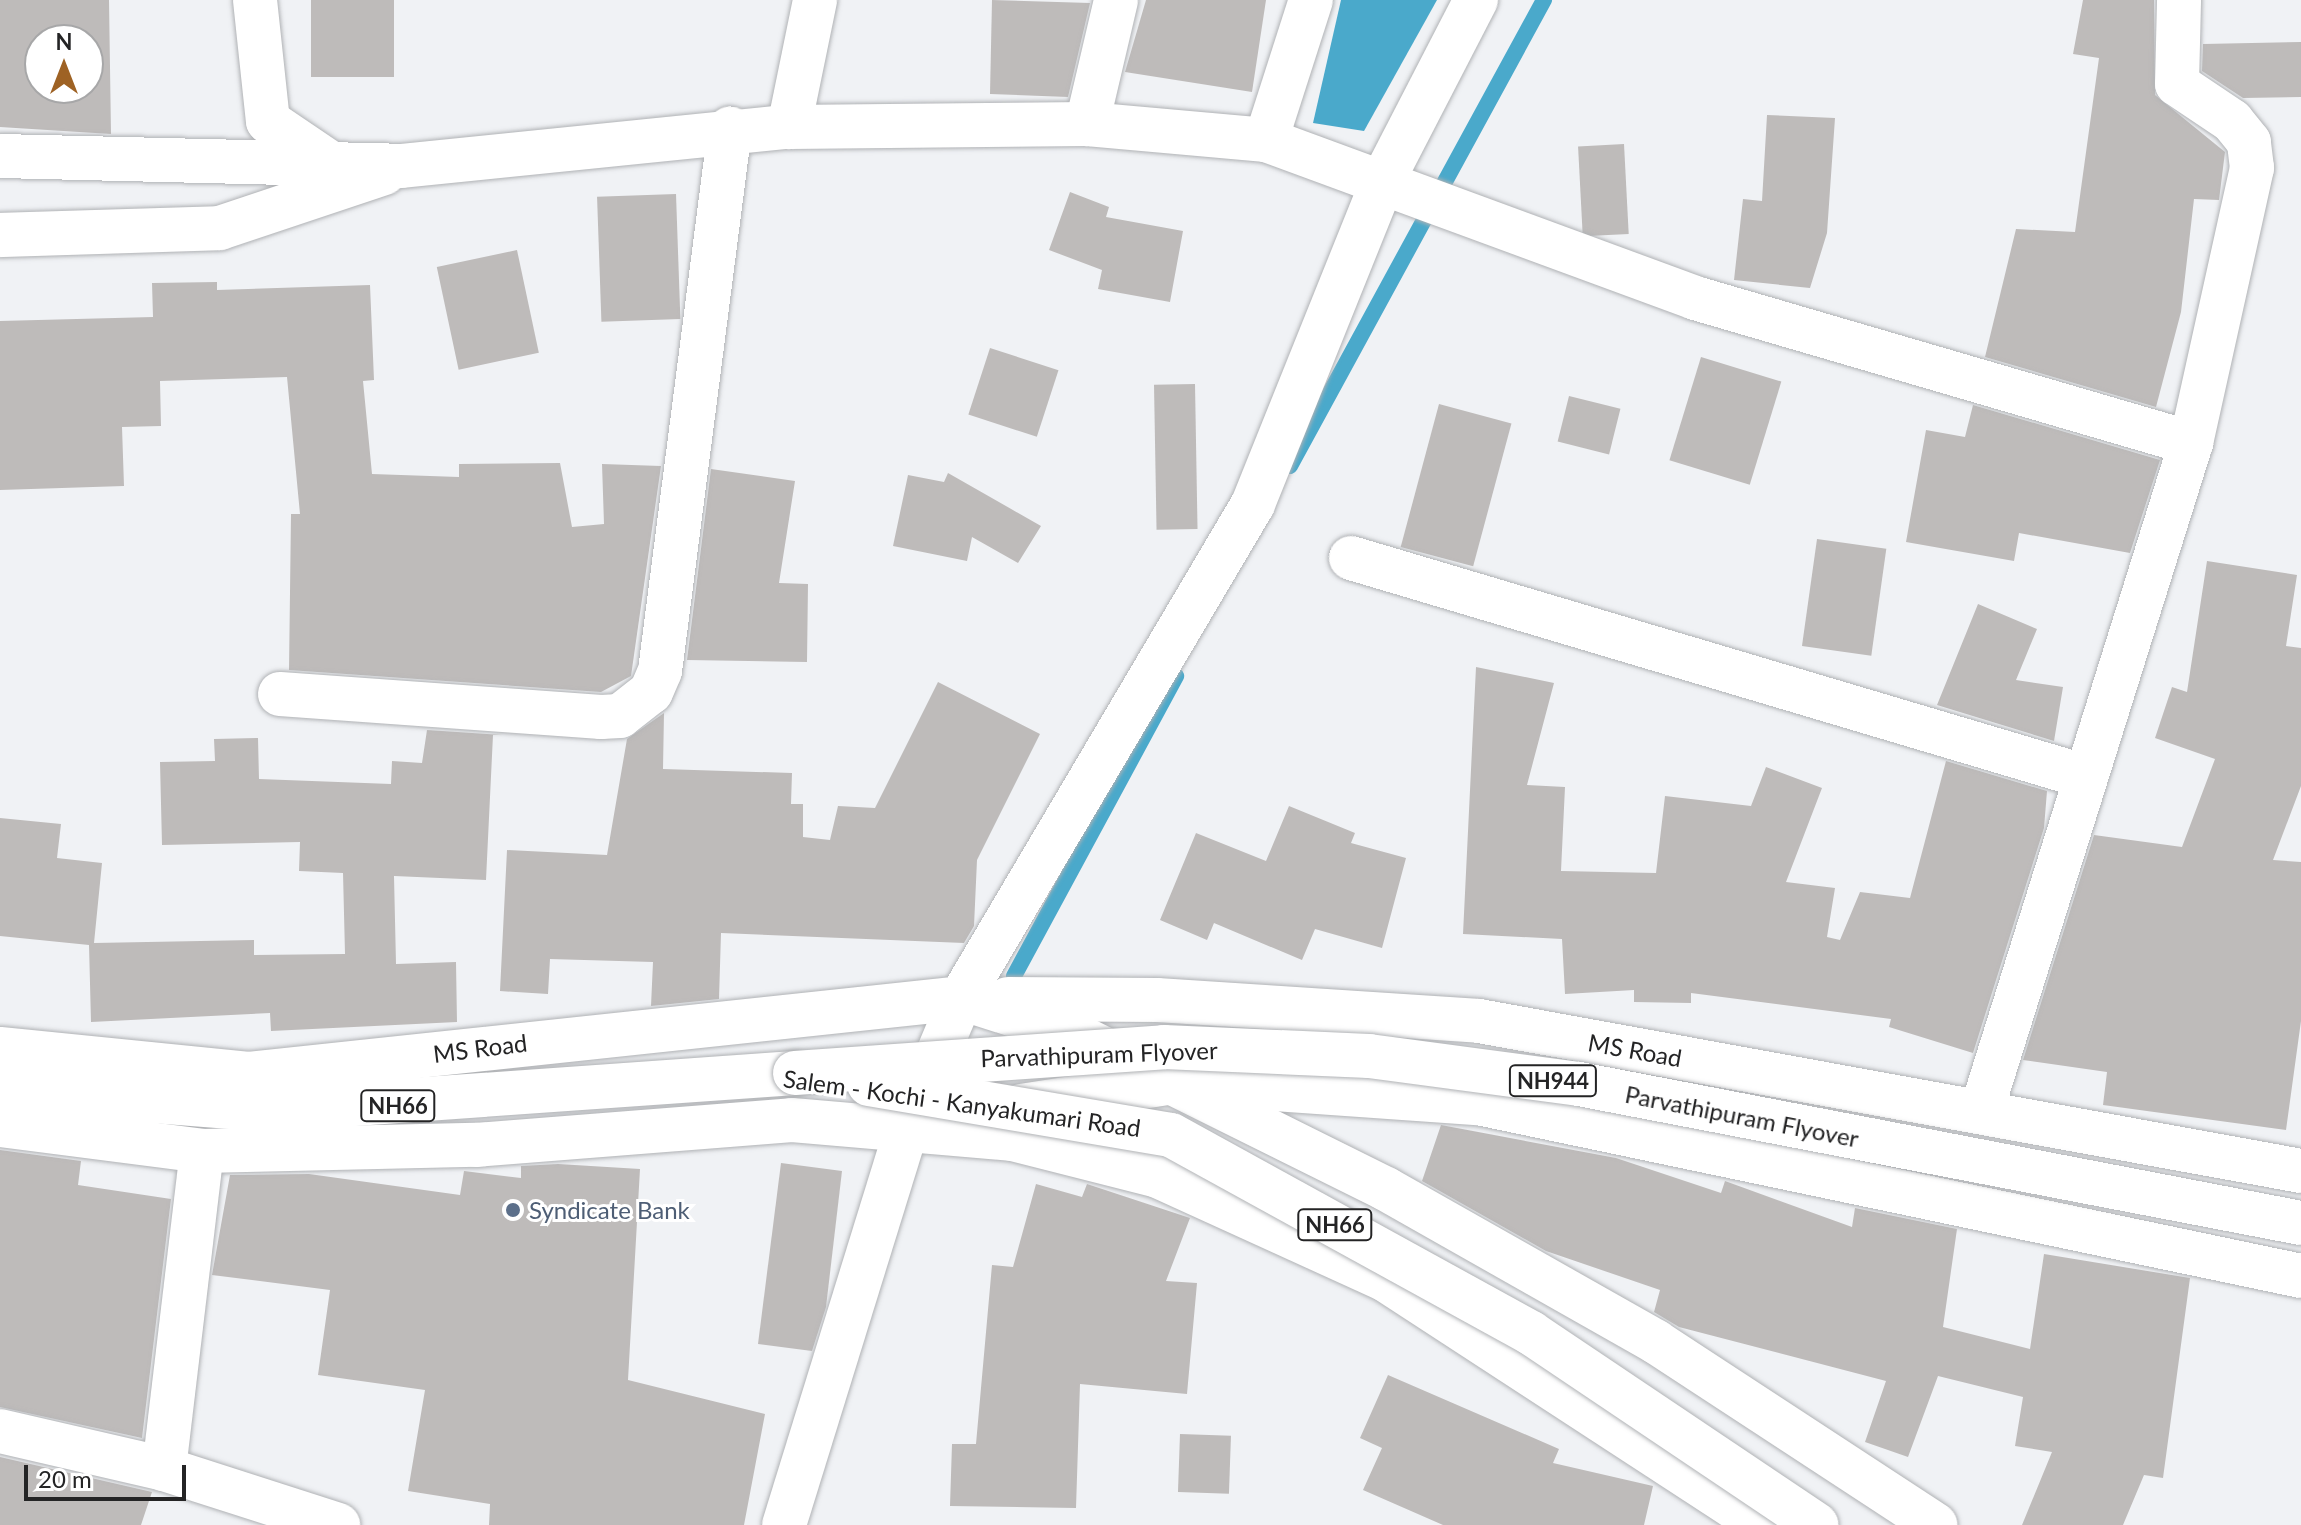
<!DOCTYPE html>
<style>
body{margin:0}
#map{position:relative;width:2301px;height:1525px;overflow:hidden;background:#f0f2f5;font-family:Lato,sans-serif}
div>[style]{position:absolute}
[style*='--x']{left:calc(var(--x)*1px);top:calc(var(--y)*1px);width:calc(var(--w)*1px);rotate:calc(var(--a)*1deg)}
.water>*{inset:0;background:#4aa9cb}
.stream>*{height:16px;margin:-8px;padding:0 8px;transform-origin:8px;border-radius:8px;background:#4aa9cb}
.building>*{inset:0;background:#bebbba;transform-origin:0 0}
.roads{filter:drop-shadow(0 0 2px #b0b2b5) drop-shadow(0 0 2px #b0b2b5)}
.minor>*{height:44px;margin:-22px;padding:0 22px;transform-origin:22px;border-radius:22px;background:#fff}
.highway>*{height:44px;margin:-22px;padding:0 22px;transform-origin:22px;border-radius:22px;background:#fff}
.bridges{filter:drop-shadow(0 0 2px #b0b2b5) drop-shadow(0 0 2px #b0b2b5)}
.highway-bridge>*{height:44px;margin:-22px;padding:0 22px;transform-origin:22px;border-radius:22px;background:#fff}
.dots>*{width:22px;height:22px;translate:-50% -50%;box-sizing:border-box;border:4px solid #fff;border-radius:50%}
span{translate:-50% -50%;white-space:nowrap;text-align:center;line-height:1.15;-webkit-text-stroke:6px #fff;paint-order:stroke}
.shield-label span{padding:2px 6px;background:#fff;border:2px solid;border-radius:6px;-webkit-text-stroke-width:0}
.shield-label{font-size:22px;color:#242425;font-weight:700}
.street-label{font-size:24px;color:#242425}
.service-label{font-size:24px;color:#4e5e75}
.left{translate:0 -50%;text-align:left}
.north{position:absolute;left:24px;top:24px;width:80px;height:80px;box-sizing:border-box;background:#fff;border:2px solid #a7a7a8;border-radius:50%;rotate:0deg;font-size:22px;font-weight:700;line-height:32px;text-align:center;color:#242425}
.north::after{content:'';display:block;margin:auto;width:28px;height:36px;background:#9e6224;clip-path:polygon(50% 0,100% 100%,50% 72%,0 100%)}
.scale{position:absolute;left:24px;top:1465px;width:162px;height:36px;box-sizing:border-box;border:4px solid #242425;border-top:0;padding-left:10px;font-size:24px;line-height:28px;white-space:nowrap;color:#242425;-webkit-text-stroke:6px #fff;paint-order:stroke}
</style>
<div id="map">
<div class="water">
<i style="clip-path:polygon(1341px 0,1437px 0,1364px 131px,1313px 123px)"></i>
</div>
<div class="stream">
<i style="--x:1290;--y:466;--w:531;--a:-61.41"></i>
<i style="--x:1014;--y:976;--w:341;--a:-61.6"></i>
</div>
<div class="building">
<i style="clip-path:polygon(evenodd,0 0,109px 0,111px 134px,0 127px,0 0,40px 40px,88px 40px,88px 88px,40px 88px,40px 40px)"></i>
<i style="left:311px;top:0;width:83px;height:77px"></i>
<i style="clip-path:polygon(992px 0,1090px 3px,1068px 97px,990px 94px)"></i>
<i style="clip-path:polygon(1146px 0,1266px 0,1252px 92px,1125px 72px)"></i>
<i style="clip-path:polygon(2083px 0,2154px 0,2155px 95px,2225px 152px,2219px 200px,2194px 199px,2181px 312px,2156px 407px,1985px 357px,2016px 229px,2075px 232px,2099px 58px,2073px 54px)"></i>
<i style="clip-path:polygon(2301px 42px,2301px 97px,2243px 98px,2202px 71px,2203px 44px)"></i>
<i style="clip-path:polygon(1767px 115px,1835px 118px,1827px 233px,1810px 288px,1734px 280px,1743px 199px,1762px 201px)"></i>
<i style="left:1624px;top:144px;width:90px;height:46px;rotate:87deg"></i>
<i style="clip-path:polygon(1070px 192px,1109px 207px,1106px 217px,1183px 231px,1170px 302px,1098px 289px,1102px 270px,1049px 250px)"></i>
<i style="left:676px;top:194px;width:125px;height:79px;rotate:88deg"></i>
<i style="left:517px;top:250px;width:105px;height:82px;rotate:78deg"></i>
<i style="clip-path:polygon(217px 282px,217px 290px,370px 285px,374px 380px,363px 381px,372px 474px,459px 477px,459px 464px,560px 463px,572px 527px,604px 524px,602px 464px,661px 466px,631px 676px,601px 692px,289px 670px,291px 514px,300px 514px,287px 377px,160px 381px,161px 426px,122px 427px,124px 486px,0 490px,0 321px,153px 317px,152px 283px)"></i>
<i style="left:990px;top:348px;width:72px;height:70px;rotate:18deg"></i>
<i style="left:1701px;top:357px;width:84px;height:108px;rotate:17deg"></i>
<i style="left:1195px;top:384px;width:145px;height:41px;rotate:89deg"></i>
<i style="left:1569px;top:396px;width:53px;height:47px;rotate:14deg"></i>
<i style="left:1439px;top:404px;width:75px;height:148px;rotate:15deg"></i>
<i style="clip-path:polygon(1973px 405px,2160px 460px,2130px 553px,2019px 533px,2014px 561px,1906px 542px,1926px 430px,1965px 437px)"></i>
<i style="clip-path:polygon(711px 469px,795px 481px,779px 583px,808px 584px,807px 662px,687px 660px)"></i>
<i style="clip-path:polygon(948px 473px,1041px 526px,1018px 563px,972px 537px,967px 561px,893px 546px,908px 475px,944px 482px)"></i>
<i style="left:1817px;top:539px;width:70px;height:108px;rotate:8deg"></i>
<i style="clip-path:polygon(2207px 561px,2297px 575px,2286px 646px,2301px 648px,2301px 786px,2273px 860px,2301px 862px,2301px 1021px,2286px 1130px,2103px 1105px,2107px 1072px,2023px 1060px,2094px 835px,2182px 847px,2215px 759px,2155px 738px,2172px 687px,2187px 692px)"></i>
<i style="clip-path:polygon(1978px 604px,2037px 629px,2016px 680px,2063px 687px,2054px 741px,1937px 705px)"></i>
<i style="clip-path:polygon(1476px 667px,1554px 683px,1527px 785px,1565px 787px,1561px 871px,1656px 873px,1665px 796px,1751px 806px,1766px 767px,1822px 788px,1786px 882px,1835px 888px,1827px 937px,1840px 940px,1860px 892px,1910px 898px,1946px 761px,2047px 791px,2044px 828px,1973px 1053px,1889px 1027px,1891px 1019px,1691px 993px,1691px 1003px,1634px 1002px,1634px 990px,1565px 994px,1562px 939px,1463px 934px)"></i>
<i style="clip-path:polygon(938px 682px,1040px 734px,977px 860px,974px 926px,964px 943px,721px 933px,719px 999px,651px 1006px,653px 962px,550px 959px,548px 994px,500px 991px,507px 850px,607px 855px,627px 739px,664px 713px,663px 769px,792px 773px,791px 804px,803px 804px,803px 837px,830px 840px,838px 806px,875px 808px)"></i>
<i style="clip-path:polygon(427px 730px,502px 735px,493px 735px,486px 880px,394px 876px,396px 964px,456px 962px,457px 1022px,271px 1031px,270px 1013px,91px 1022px,89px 945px,0 936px,0 818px,61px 824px,57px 858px,102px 863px,94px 943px,254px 940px,254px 955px,345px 954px,343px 873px,299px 871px,300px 842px,162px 845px,160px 762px,215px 761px,214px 739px,258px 738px,259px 779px,391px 784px,392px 761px,422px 763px)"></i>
<i style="clip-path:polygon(1289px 806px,1355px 833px,1351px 843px,1406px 858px,1382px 948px,1315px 929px,1302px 960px,1214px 923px,1207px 940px,1160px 920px,1196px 833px,1266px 861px)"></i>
<i style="clip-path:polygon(1441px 1125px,1616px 1158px,1721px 1193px,1725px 1181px,1852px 1227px,1855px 1208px,1957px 1229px,1943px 1327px,2030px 1349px,2044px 1254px,2190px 1278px,2163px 1478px,2144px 1475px,2123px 1525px,2022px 1525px,2052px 1452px,2015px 1446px,2023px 1397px,1938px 1376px,1908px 1457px,1865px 1442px,1886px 1381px,1679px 1327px,1654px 1312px,1660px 1290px,1546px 1251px,1422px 1181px)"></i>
<i style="clip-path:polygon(0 1150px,81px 1161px,78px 1185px,171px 1199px,142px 1438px,0 1407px)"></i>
<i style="clip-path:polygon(781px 1163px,842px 1171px,826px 1307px,812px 1351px,758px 1344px)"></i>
<i style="clip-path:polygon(558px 1164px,640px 1169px,628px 1380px,765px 1414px,744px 1525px,489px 1525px,490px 1504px,408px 1491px,425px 1390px,318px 1375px,330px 1290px,212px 1275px,230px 1175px,309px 1174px,460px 1195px,464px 1171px,521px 1178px,521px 1166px)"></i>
<i style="clip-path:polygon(1036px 1184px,1082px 1197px,1087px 1184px,1190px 1218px,1166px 1281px,1197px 1283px,1187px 1394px,1080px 1384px,1076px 1508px,950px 1506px,952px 1444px,976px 1444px,992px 1265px,1013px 1267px)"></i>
<i style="clip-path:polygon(1388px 1375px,1559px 1449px,1553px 1463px,1653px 1486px,1644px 1525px,1443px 1525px,1363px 1490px,1382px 1448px,1360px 1438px)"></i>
<i style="left:1180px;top:1434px;width:51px;height:58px;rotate:2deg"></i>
<i style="clip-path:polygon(0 1457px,152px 1492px,141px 1525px,0 1525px)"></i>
</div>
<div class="roads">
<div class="minor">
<i style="--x:255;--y:0;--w:122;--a:83.9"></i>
<i style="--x:268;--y:121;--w:75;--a:34.1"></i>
<i style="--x:1087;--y:124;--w:127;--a:-76.8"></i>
<i style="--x:789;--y:127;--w:130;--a:-78.4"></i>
<i style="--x:1266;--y:140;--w:147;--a:-72.2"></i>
<i style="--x:0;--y:156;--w:402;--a:1.4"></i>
<i style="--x:402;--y:166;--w:389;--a:-5.8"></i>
<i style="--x:789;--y:127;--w:298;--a:-0.6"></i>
<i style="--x:1087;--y:124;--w:180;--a:5.1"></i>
<i style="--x:1266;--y:140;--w:457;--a:20.2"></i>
<i style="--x:1695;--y:298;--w:517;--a:16.3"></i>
<i style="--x:0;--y:235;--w:220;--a:-1.8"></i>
<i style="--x:220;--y:228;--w:173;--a:-18.5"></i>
<i style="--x:1351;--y:558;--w:764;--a:16.58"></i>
<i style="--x:280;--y:694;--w:322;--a:4.1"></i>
<i style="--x:601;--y:717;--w:19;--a:-3"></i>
<i style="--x:620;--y:716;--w:39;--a:-38"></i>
<i style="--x:651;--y:692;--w:23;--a:-67"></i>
<i style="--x:660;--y:671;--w:547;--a:-82.65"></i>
<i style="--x:1008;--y:999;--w:149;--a:0.4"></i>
<i style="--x:1157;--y:1000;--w:323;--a:3.7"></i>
<i style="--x:1479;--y:1021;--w:836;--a:10.34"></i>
<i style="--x:0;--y:1049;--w:250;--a:5.7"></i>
<i style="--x:249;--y:1074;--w:716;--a:-6.09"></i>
<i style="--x:961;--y:998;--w:121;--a:17.8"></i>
<i style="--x:1076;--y:1035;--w:346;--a:26.4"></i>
<i style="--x:1386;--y:1189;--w:310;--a:29.5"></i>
<i style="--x:1656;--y:1342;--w:334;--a:33.2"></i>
<i style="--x:1021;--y:1106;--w:156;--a:-8.9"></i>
<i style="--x:1175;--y:1082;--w:304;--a:4"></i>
<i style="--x:1478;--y:1103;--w:841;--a:11.87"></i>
<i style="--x:1981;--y:1112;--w:701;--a:-72.57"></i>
<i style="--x:2191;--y:443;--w:282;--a:-77.5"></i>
<i style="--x:2252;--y:168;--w:26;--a:-97"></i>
<i style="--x:2249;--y:142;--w:27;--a:-129"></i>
<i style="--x:2232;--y:121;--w:66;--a:-146.1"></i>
<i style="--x:2177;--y:84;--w:84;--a:-88.6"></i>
<i style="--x:0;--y:1125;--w:204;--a:7.3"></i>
<i style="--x:202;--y:1151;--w:274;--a:-1.3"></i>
<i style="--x:476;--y:1145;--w:317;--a:-4.5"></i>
<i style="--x:792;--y:1120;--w:222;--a:4.9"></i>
<i style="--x:1013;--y:1139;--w:150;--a:14.3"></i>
<i style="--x:1158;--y:1176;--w:251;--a:24.5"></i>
<i style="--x:1386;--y:1280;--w:449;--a:33.1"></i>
<i style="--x:0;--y:1431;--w:168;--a:13"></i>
<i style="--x:164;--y:1469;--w:183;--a:17.8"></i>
<i style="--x:164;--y:1469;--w:320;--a:-83.2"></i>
<i style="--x:784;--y:1525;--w:419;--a:-72.8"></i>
<i style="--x:908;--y:1125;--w:138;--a:-67.3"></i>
<i style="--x:961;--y:998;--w:574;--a:-59.41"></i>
<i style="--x:1253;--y:504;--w:349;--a:-68.1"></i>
<i style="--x:1383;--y:180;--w:203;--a:-62.7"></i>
</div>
<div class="highway">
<i style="--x:0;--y:1089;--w:270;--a:4.5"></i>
<i style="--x:269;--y:1110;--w:527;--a:-4.02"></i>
</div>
</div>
<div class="bridges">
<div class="highway-bridge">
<i style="--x:795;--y:1073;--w:370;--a:-4"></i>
<i style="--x:1164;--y:1047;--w:205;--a:2.5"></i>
<i style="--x:1369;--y:1056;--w:212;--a:7.6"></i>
<i style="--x:1579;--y:1084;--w:735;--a:10.9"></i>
<i style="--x:869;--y:1084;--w:306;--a:9.6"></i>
<i style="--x:1171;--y:1135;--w:411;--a:28.8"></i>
<i style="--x:1531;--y:1333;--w:344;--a:33.9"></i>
</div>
</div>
<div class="dots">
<i style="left:513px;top:1210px;background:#5c6f8a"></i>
</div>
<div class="shield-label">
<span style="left:1553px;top:1081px">NH944</span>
<span style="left:398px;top:1106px">NH66</span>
<span style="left:1335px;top:1225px">NH66</span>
</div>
<div class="street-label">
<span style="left:480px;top:1048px;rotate:-7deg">MS Road</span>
<span style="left:1635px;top:1050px;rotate:10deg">MS Road</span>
<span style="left:1099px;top:1054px;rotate:-2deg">Parvathipuram Flyover</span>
<span style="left:962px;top:1103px;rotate:8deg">Salem - Kochi - Kanyakumari Road</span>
<span style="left:1742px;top:1116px;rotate:11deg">Parvathipuram Flyover</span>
</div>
<div class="service-label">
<span class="left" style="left:529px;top:1210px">Syndicate Bank</span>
</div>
<div class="north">N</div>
<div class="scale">20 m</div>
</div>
